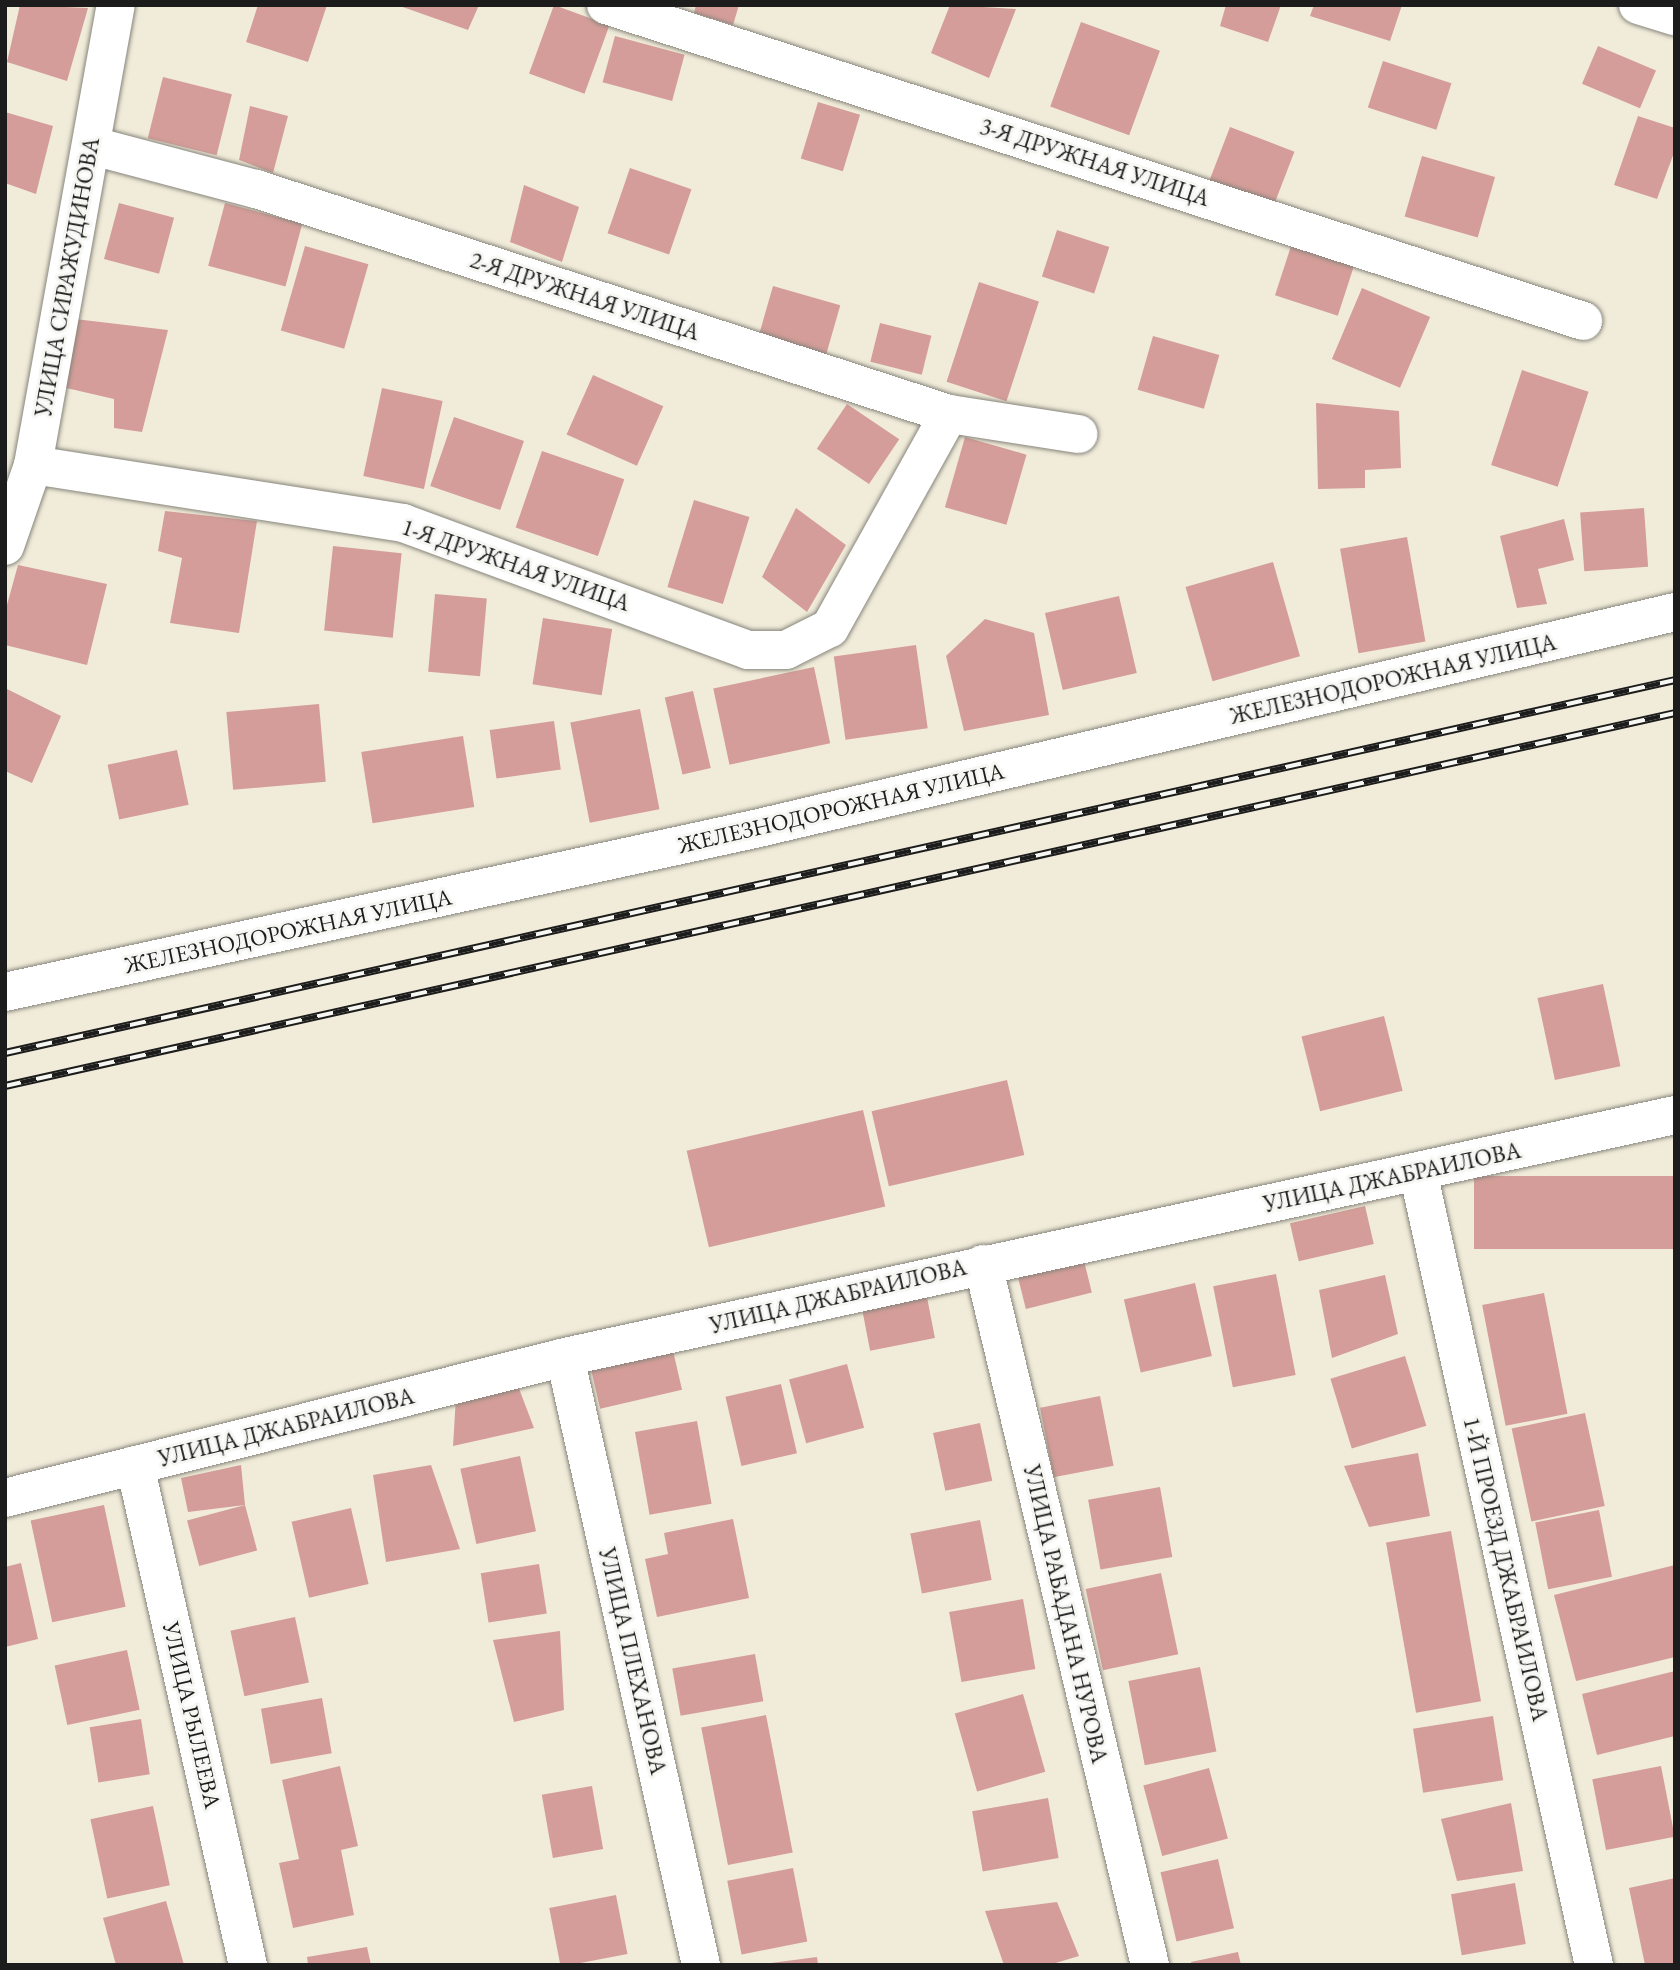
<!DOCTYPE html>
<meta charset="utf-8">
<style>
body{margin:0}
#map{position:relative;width:1680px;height:1970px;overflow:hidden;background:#f1ecda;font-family:"EB Garamond",serif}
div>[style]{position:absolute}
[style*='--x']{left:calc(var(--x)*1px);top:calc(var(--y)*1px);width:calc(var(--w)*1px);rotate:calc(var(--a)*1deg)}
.building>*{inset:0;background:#d49d99;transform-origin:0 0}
.roads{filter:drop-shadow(0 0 2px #86847b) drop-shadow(0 0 2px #86847b)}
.minor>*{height:38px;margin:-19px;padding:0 19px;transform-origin:19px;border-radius:19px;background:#fff}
.tertiary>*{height:38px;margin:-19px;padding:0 19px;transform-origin:19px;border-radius:19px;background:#fff}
.rail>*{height:8px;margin-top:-4px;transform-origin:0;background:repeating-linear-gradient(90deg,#f6f6f2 0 16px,#1c1c1c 0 32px);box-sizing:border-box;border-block:2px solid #1c1c1c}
span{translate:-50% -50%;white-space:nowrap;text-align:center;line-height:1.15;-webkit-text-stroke:6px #f6f6f2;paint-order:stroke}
.street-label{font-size:23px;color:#1c1c1c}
.frame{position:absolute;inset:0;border:7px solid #1c1c1c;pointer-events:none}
</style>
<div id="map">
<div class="building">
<i style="clip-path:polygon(20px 5px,88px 8px,67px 81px,7px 62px)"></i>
<i style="clip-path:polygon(258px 5px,327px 5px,308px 62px,246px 42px)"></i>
<i style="clip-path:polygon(397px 5px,479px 5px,468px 30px)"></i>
<i style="left:554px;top:5px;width:59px;height:73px;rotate:20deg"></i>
<i style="clip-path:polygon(696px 5px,739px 5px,733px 25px,694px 13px)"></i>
<i style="clip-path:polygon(950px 5px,1016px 9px,989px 78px,931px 53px)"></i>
<i style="clip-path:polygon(1226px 5px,1281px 5px,1268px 42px,1220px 26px)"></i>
<i style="clip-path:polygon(1314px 5px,1402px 5px,1390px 41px,1310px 16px)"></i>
<i style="left:1081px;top:22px;width:84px;height:90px;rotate:20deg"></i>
<i style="left:615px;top:36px;width:72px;height:48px;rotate:15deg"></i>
<i style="left:1598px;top:46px;width:63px;height:41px;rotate:23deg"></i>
<i style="left:1383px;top:61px;width:72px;height:49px;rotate:18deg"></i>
<i style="left:163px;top:77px;width:71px;height:63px;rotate:14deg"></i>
<i style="left:818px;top:102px;width:44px;height:59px;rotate:17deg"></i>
<i style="clip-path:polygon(250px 106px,288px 116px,273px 173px,239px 160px)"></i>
<i style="clip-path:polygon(5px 112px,53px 126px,36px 194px,5px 183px)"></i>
<i style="clip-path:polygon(1638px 116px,1675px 128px,1675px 150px,1657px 199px,1614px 185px)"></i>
<i style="left:1230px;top:127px;width:69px;height:59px;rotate:21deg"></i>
<i style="left:1422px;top:156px;width:76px;height:63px;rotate:16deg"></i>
<i style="left:630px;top:168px;width:65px;height:69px;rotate:19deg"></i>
<i style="clip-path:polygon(524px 185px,579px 207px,562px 262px,510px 242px)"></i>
<i style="left:119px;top:203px;width:57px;height:58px;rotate:15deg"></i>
<i style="left:225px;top:203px;width:80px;height:65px;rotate:15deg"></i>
<i style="left:1057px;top:230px;width:55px;height:49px;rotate:18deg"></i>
<i style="left:1292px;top:243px;width:66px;height:55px;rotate:18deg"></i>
<i style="left:305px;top:246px;width:66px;height:88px;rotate:16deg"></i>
<i style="left:979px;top:282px;width:63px;height:105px;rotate:18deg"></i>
<i style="left:773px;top:286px;width:70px;height:53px;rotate:16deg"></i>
<i style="left:1362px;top:288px;width:74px;height:77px;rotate:23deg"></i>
<i style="clip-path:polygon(75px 319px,168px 330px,142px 432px,114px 428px,114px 399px,62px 387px)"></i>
<i style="left:880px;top:323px;width:53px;height:40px;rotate:14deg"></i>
<i style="left:1153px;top:336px;width:69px;height:56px;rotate:16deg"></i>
<i style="left:1522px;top:370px;width:70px;height:100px;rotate:18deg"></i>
<i style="left:593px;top:375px;width:77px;height:65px;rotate:24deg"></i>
<i style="left:382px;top:388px;width:62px;height:90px;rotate:12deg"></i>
<i style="clip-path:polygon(1316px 403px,1399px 411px,1401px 468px,1365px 470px,1365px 488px,1318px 489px)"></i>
<i style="left:847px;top:404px;width:63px;height:54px;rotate:34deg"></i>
<i style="left:454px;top:417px;width:74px;height:73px;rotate:19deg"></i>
<i style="left:965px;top:437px;width:64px;height:73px;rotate:16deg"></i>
<i style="left:542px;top:451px;width:87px;height:81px;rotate:19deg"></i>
<i style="left:694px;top:500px;width:58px;height:91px;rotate:17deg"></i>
<i style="clip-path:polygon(796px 508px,846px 545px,807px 612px,762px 577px)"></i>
<i style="left:1644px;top:508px;width:59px;height:64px;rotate:86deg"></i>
<i style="clip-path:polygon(165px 511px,257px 521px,239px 633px,170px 623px,182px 558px,158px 551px)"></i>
<i style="clip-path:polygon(1564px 519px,1574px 560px,1538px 569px,1547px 604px,1517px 608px,1500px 536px)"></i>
<i style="left:1407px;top:537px;width:106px;height:68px;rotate:80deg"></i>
<i style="left:333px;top:546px;width:69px;height:85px;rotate:6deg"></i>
<i style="left:1273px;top:562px;width:98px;height:91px;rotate:74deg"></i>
<i style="clip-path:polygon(18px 565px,107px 584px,87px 665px,5px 645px,5px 612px)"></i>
<i style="left:435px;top:594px;width:52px;height:78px;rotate:5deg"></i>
<i style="left:1119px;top:596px;width:79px;height:76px;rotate:77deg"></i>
<i style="left:543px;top:618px;width:70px;height:67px;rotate:9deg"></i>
<i style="clip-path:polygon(985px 619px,1034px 633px,1049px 715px,964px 731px,946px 656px)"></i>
<i style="left:916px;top:645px;width:84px;height:83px;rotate:82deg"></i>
<i style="left:814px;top:667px;width:78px;height:103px;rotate:78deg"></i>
<i style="clip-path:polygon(5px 688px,61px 716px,32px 783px,5px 771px)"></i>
<i style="left:693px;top:691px;width:79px;height:29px;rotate:77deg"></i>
<i style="left:319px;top:704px;width:78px;height:93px;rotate:85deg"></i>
<i style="left:640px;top:709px;width:102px;height:71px;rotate:79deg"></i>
<i style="left:554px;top:721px;width:49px;height:65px;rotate:82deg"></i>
<i style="left:463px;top:736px;width:72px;height:103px;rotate:81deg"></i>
<i style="left:177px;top:750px;width:56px;height:71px;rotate:78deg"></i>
<i style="left:1603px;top:984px;width:84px;height:67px;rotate:78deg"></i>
<i style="left:1384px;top:1016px;width:77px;height:85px;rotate:76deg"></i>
<i style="left:1007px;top:1080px;width:77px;height:139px;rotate:77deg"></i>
<i style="left:863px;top:1110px;width:99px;height:181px;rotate:77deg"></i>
<i style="left:1675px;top:1176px;width:73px;height:201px;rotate:90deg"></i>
<i style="left:1365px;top:1206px;width:39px;height:77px;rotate:77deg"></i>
<i style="left:1080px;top:1245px;width:49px;height:68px;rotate:76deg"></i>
<i style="left:1276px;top:1274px;width:103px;height:64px;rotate:79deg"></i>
<i style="clip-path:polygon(1385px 1275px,1398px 1334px,1332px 1358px,1319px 1290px)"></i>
<i style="left:1195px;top:1283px;width:75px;height:73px;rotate:77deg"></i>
<i style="left:925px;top:1287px;width:52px;height:66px;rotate:79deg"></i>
<i style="left:1544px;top:1293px;width:123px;height:63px;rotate:79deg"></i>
<i style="left:671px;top:1342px;width:49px;height:84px;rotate:77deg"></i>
<i style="left:1405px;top:1356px;width:73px;height:78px;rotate:73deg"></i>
<i style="left:847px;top:1364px;width:66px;height:60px;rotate:75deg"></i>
<i style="clip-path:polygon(515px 1378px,534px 1428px,453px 1446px,456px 1397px)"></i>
<i style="left:781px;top:1384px;width:71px;height:57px;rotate:77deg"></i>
<i style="left:1100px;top:1396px;width:71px;height:61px;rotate:79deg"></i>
<i style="left:1585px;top:1413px;width:95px;height:75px;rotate:78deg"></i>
<i style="left:697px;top:1421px;width:84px;height:63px;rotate:80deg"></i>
<i style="left:980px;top:1423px;width:59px;height:48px;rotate:78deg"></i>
<i style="clip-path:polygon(1418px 1453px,1430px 1516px,1369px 1527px,1344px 1466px)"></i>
<i style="left:520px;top:1456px;width:77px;height:61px;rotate:78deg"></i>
<i style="clip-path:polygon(241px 1465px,245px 1505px,188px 1512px,181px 1478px)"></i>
<i style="clip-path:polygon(431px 1465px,460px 1549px,386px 1562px,373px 1475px)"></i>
<i style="left:1160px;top:1487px;width:71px;height:73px;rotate:80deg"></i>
<i style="left:104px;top:1505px;width:104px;height:75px;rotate:78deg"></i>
<i style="left:245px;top:1505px;width:47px;height:60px;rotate:75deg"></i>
<i style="left:351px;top:1508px;width:78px;height:61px;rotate:77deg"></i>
<i style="left:1599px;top:1510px;width:68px;height:65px;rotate:79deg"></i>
<i style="clip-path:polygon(733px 1519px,749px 1598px,657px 1617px,645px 1559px,668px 1554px,664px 1533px)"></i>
<i style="left:980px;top:1520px;width:61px;height:71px;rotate:79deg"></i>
<i style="left:1451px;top:1531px;width:173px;height:66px;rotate:80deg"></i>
<i style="clip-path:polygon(21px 1563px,38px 1639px,5px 1647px,5px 1567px)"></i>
<i style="left:539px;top:1564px;width:50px;height:59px;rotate:81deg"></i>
<i style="clip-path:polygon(1675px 1565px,1675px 1657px,1576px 1681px,1554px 1595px)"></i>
<i style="left:1161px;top:1573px;width:83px;height:77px;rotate:78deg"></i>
<i style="left:1023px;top:1599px;width:71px;height:75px;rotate:80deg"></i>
<i style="left:295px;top:1617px;width:67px;height:66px;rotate:78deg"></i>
<i style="clip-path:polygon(560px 1631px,564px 1710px,514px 1722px,493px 1640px)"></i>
<i style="left:127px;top:1650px;width:61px;height:74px;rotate:78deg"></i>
<i style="left:755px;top:1654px;width:48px;height:84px;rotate:80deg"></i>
<i style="left:1200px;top:1667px;width:86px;height:73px;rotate:79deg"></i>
<i style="clip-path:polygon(1675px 1671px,1675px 1736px,1597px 1755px,1582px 1694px)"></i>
<i style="left:1023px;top:1694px;width:81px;height:71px;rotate:74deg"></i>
<i style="left:322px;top:1698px;width:56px;height:62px;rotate:80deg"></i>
<i style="left:766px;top:1715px;width:140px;height:66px;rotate:79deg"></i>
<i style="left:1493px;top:1716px;width:65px;height:81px;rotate:81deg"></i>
<i style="left:141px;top:1719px;width:56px;height:52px;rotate:81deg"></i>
<i style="clip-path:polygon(340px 1766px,358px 1846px,341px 1850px,354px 1915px,293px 1928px,279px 1863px,299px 1859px,282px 1780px)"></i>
<i style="left:1661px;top:1766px;width:72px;height:70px;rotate:79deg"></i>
<i style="left:1209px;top:1768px;width:73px;height:68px;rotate:75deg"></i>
<i style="left:592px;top:1786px;width:64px;height:51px;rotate:80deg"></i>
<i style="left:1048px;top:1798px;width:61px;height:77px;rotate:80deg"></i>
<i style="clip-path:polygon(1511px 1803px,1523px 1871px,1457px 1881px,1441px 1819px)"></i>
<i style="left:153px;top:1806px;width:81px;height:64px;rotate:78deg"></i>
<i style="left:1218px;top:1859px;width:71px;height:59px;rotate:77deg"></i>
<i style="left:793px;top:1868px;width:75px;height:67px;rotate:79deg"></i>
<i style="clip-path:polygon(1675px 1878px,1675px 1965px,1645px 1965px,1629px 1888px)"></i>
<i style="left:1515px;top:1883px;width:62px;height:65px;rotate:80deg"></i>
<i style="left:616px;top:1895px;width:60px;height:68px;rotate:79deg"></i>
<i style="clip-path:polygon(166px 1901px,184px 1965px,116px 1965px,103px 1918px)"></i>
<i style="clip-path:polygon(1057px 1902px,1079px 1956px,1049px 1965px,1004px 1965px,985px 1911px)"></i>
<i style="clip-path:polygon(367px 1947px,371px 1965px,308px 1965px,307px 1957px)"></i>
<i style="clip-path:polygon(1238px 1952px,1241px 1965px,1192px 1965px,1191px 1962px)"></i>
<i style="clip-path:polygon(817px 1957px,818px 1965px,771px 1965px,771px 1963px)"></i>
</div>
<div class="roads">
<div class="minor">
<i style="--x:606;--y:5;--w:1027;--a:17.92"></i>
<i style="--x:1638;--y:5;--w:39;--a:17"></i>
<i style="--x:93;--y:146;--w:169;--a:14.8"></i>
<i style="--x:256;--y:189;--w:729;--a:17.99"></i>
<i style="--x:949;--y:414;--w:131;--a:8.8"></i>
<i style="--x:33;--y:465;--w:375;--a:8.9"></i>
<i style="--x:403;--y:523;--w:368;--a:20.2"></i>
<i style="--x:748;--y:650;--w:38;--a:0"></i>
<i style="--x:786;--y:650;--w:49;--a:-26.6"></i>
<i style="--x:830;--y:628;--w:245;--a:-60.9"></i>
<i style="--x:5;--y:546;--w:86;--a:-70.9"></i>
<i style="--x:33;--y:465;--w:467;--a:-79.8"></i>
<i style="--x:1418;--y:1172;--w:812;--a:77.49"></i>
<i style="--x:983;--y:1264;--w:721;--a:76.6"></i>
<i style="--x:565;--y:1357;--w:623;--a:77.39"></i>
<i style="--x:135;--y:1465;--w:513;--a:77.27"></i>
</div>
<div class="tertiary">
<i style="--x:5;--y:992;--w:772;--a:-12.27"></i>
<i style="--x:759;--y:828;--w:941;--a:-13.27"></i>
<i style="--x:5;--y:1498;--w:577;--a:-14.13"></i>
<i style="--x:565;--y:1357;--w:1136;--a:-12.3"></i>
</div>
</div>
<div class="rail">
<i style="--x:5;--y:1053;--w:1711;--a:-12.59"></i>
<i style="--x:5;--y:1086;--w:1711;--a:-12.59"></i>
</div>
<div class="street-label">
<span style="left:1095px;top:162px;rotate:18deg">3-Я ДРУЖНАЯ УЛИЦА</span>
<span style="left:67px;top:277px;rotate:-80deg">УЛИЦА СИРАЖУДИНОВА</span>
<span style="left:585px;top:296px;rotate:18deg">2-Я ДРУЖНАЯ УЛИЦА</span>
<span style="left:516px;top:565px;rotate:19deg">1-Я ДРУЖНАЯ УЛИЦА</span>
<span style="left:1393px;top:679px;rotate:-13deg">ЖЕЛЕЗНОДОРОЖНАЯ УЛИЦА</span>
<span style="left:841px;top:808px;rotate:-13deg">ЖЕЛЕЗНОДОРОЖНАЯ УЛИЦА</span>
<span style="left:288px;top:931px;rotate:-12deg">ЖЕЛЕЗНОДОРОЖНАЯ УЛИЦА</span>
<span style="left:1392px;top:1177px;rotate:-12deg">УЛИЦА ДЖАБРАИЛОВА</span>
<span style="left:838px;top:1296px;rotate:-13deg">УЛИЦА ДЖАБРАИЛОВА</span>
<span style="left:286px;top:1427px;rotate:-14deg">УЛИЦА ДЖАБРАИЛОВА</span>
<span style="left:1506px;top:1569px;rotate:77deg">1-Й ПРОЕЗД ДЖАБРАИЛОВА</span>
<span style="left:1066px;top:1614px;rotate:77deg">УЛИЦА РАБАДАНА НУРОВА</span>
<span style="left:633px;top:1661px;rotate:77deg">УЛИЦА ПЛЕХАНОВА</span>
<span style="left:192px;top:1715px;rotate:77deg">УЛИЦА РЫЛЕЕВА</span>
</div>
<div class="frame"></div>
</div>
